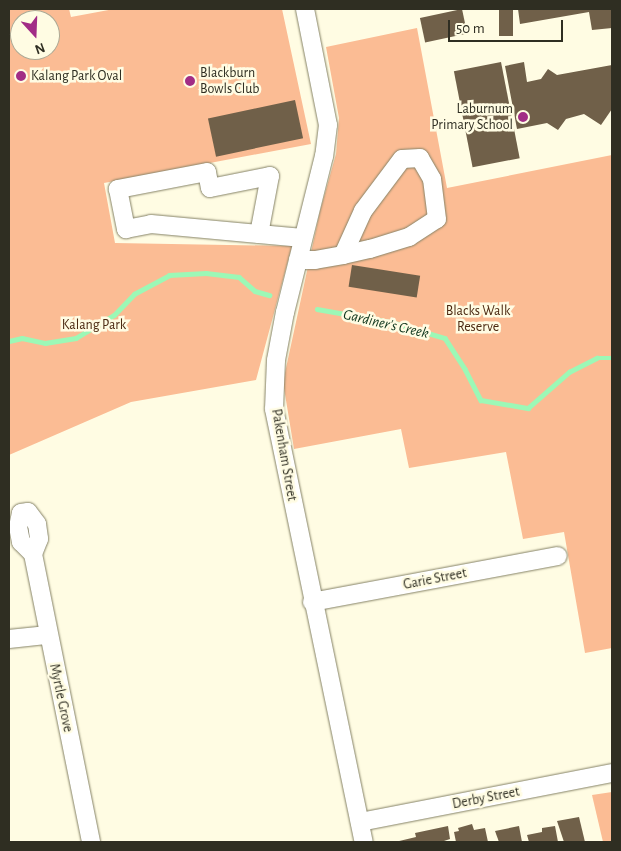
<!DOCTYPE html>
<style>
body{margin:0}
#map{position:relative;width:621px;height:851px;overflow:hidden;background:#fffce3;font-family:"Alegreya Sans",sans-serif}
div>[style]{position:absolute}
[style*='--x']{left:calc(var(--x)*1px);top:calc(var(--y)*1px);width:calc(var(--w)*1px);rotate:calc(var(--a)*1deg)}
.green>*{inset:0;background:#fbbc94}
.stream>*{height:4.5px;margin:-2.25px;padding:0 2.25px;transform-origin:2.25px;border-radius:2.25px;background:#9cf8b6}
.building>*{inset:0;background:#706049;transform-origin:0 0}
.roads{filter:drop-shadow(0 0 1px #858266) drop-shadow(0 0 1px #858266)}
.minor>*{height:18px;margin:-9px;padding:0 9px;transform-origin:9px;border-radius:9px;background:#fff}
.dots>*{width:14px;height:14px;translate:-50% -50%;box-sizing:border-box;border:2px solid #fffce3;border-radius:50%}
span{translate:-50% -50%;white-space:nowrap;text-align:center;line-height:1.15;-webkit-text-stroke:5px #fffce3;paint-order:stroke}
.poi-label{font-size:14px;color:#2f2e22}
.left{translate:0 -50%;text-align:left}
.right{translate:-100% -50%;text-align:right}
.park-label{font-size:14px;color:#4b2911}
.street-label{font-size:14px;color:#2f2e22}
.water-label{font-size:15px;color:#0c331a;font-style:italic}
.frame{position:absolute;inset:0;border:10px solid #2f2e22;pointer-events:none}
.north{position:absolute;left:10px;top:10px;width:50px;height:50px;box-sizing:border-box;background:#fffce3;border:1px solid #acaa96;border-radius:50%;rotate:160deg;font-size:14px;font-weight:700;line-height:20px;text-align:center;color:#2f2e22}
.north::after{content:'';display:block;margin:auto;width:18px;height:22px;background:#a22d86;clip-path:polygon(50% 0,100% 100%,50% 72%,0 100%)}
.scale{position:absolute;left:448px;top:20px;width:115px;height:22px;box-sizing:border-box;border:2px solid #2f2e22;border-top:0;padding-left:6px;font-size:15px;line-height:18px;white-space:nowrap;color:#2f2e22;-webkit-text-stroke:4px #fffce3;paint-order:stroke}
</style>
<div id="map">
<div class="green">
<i style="clip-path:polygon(evenodd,9px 9px,69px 9px,71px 17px,114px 9px,282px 9px,311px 144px,104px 183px,115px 243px,292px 246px,256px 380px,131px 402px,9px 455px,9px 9px,20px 20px,50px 20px,50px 50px,20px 50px,20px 20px)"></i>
<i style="clip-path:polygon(417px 28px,447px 188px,612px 155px,612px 648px,585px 653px,564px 532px,523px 539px,506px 452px,409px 468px,401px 429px,294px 449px,283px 382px,320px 211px,336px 154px,339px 118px,326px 47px)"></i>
<i style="clip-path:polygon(612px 792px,612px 842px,603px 842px,592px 795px)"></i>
</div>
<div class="stream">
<i style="--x:317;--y:309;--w:75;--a:10"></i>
<i style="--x:391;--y:322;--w:56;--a:16.5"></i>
<i style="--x:445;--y:338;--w:37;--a:57"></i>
<i style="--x:465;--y:369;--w:35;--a:63"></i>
<i style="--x:481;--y:400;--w:48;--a:9.7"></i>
<i style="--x:528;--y:408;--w:55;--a:-41.3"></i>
<i style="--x:569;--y:372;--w:31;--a:-27"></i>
<i style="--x:597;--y:358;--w:15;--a:0"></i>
<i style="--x:9;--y:341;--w:13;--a:-13"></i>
<i style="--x:22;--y:338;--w:24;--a:12"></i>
<i style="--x:45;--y:343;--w:31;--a:-9"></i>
<i style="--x:76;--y:338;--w:44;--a:-31.2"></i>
<i style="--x:114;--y:315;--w:29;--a:-46"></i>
<i style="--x:134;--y:294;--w:40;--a:-28"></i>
<i style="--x:169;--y:275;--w:37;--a:-3"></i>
<i style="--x:206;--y:273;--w:33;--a:7"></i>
<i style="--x:239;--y:277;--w:21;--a:41"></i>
<i style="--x:255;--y:291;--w:15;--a:16"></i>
</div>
<div class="building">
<i style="left:462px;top:9px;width:25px;height:43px;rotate:78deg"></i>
<i style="left:499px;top:9px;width:14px;height:27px"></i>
<i style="clip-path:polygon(518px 9px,612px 9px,612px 28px,592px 30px,589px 12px,520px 24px)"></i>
<i style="left:501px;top:62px;width:98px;height:48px;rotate:79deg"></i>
<i style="clip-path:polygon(524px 62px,527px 82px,541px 79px,548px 69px,557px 75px,612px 65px,612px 109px,601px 125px,584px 114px,566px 119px,558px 130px,547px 123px,517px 129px,505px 66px)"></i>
<i style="left:295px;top:100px;width:39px;height:89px;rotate:78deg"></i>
<i style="left:352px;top:265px;width:69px;height:22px;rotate:9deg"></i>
<i style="clip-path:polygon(579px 817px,585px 842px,564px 842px,557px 821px)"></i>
<i style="clip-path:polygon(472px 824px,474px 830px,485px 828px,488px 842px,456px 842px,454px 832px,459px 831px,458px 828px)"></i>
<i style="clip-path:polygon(448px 826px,450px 839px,441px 842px,395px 842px,416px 837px,415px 833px)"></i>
<i style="clip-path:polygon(519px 826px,522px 842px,499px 842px,495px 831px)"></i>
<i style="clip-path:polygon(555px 826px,558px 842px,529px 842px,527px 835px,542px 832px,542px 828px)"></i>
</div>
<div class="roads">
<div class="minor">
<i style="--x:305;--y:9;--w:118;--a:78.8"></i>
<i style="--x:328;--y:125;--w:31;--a:97"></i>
<i style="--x:324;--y:156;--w:161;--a:104"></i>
<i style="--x:285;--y:312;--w:49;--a:100.6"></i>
<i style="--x:276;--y:360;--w:49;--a:92.3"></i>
<i style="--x:274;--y:409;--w:442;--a:78.3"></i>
<i style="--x:259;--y:234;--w:59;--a:-79.3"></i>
<i style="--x:270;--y:176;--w:61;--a:168.7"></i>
<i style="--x:210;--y:188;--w:16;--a:-101"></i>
<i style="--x:207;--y:172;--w:91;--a:169.2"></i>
<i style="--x:118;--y:189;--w:41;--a:78.7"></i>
<i style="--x:126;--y:229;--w:25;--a:-11"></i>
<i style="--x:151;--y:224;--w:108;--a:5.3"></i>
<i style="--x:259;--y:234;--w:44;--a:5.2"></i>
<i style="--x:298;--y:260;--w:17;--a:0"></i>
<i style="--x:315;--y:260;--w:28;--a:-10"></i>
<i style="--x:343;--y:255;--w:28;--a:-13"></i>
<i style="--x:370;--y:249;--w:41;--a:-17.1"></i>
<i style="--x:409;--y:237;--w:33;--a:-33"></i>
<i style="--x:437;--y:219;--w:40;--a:-97.1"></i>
<i style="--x:432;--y:179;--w:24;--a:-120"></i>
<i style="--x:420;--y:158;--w:18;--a:177"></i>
<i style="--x:402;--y:159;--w:65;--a:126.9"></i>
<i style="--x:363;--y:211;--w:48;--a:114.4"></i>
<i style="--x:28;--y:512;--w:15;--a:53"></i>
<i style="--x:37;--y:524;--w:15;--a:82"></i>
<i style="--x:39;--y:539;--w:16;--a:112"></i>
<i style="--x:33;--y:554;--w:17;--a:-135"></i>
<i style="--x:21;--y:542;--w:15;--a:-101"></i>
<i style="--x:18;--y:527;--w:14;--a:-78"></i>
<i style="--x:21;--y:513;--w:7;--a:-8"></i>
<i style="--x:33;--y:554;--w:294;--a:78.6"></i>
<i style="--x:312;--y:602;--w:250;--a:-10.6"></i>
<i style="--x:9;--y:639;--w:39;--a:-6"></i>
<i style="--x:360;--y:822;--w:257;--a:-11"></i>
</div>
</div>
<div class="dots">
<i style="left:21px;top:76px;background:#a22d86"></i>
<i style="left:190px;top:81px;background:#a22d86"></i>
<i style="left:523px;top:117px;background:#a22d86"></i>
</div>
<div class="poi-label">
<span class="left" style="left:200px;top:81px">Blackburn<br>Bowls Club</span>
<span class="left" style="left:31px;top:76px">Kalang Park Oval</span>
<span class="right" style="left:513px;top:117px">Laburnum<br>Primary School</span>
</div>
<div class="park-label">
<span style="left:478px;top:319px">Blacks Walk<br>Reserve</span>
<span style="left:94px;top:325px">Kalang Park</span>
</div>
<div class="street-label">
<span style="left:284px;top:455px;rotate:80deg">Pakenham Street</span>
<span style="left:435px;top:579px;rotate:-11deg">Garie Street</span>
<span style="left:61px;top:698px;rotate:78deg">Myrtle Grove</span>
<span style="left:486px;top:798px;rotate:-11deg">Derby Street</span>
</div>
<div class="water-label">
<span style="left:386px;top:324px;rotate:13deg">Gardiner's Creek</span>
</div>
<div class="frame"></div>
<div class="north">N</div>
<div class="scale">50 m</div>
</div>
